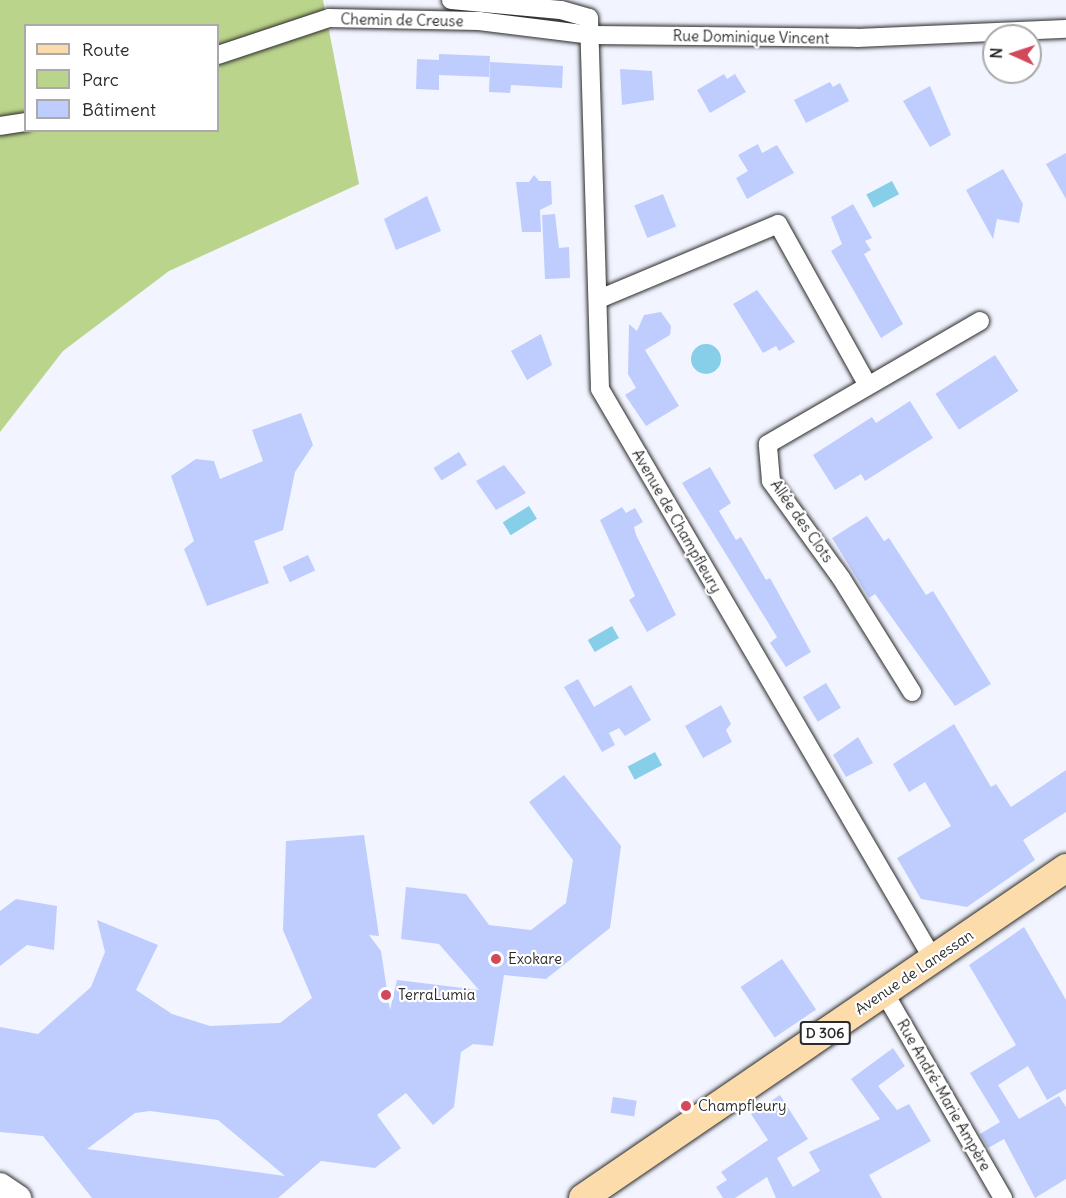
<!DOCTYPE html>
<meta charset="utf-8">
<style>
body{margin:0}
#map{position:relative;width:1066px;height:1198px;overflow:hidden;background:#f2f5ff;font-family:Delius,sans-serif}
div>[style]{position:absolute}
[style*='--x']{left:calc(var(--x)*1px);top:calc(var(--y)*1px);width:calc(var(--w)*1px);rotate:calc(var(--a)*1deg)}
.green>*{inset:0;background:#bbd48b}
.water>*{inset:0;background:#87cfe8;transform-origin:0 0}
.round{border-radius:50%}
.building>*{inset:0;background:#becdfe;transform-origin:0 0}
.roads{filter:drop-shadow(0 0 2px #2b2b2b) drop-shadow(0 0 2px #2b2b2b)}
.street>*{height:18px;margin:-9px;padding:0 9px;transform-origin:9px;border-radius:9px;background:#fff}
.secondary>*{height:26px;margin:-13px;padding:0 13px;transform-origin:13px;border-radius:13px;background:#fff}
.primary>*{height:28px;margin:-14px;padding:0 14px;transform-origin:14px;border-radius:14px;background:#fddcac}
.dots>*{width:16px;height:16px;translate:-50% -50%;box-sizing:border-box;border:3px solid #fff;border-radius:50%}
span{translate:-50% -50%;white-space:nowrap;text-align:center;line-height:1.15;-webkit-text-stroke:4.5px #fff;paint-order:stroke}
.shield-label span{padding:2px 4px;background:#fff;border:2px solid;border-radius:4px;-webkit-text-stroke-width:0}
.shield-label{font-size:14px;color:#2b2b2b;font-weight:700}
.street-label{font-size:15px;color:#2b2b2b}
.poi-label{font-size:15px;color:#2b2b2b}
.left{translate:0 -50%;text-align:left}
.legend{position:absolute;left:24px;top:24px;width:195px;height:108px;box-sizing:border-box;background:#fff;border:2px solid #aaa;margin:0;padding:8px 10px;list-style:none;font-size:18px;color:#2b2b2b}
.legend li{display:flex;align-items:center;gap:12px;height:30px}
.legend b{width:30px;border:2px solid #aaa}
.north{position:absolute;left:982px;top:24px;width:60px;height:60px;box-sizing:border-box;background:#fff;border:2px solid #aaa;border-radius:50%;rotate:273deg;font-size:16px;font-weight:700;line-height:24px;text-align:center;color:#2b2b2b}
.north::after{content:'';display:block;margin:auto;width:21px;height:27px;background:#d1495b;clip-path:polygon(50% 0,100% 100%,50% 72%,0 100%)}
</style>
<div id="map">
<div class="green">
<i style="clip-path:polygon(evenodd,0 0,323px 0,359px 184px,169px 271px,63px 351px,0 432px,0 0,26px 26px,218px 26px,218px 130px,26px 130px,26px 26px)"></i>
</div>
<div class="water">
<i style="left:892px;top:181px;width:15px;height:29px;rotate:62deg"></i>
<i class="round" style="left:691px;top:344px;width:30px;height:30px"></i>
<i style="left:529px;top:506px;width:15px;height:31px;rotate:58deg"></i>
<i style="left:612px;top:626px;width:14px;height:28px;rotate:60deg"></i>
<i style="left:655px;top:752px;width:15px;height:31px;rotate:62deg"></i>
</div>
<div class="building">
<i style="clip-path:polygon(439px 54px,490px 56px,489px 77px,439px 75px,439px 90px,416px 89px,417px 59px,439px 60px)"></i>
<i style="clip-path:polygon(490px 62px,563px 66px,562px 88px,511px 85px,510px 93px,489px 92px)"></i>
<i style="clip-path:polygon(620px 69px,652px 71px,654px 100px,622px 105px)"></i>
<i style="clip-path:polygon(724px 74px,727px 79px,735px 74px,746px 92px,710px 113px,697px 90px)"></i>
<i style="clip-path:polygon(830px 82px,833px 87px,840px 83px,849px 101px,806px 123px,794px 100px)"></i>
<i style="clip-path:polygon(930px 86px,951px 135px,930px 147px,903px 101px)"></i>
<i style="clip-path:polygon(758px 144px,762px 153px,777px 145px,794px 173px,747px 199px,736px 178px,748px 171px,738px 155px)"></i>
<i style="clip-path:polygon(1066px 153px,1066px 199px,1046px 164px)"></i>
<i style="clip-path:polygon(1003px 169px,1023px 204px,1019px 223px,997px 219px,993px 239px,966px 190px)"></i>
<i style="clip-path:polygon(534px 175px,539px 181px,551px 181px,552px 204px,540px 210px,541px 232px,522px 232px,516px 182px,529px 182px)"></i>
<i style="left:663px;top:194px;width:35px;height:31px;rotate:68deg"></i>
<i style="clip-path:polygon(427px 196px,441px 231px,396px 250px,384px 219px)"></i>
<i style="clip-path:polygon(853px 204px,872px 238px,865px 241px,871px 250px,864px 254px,903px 324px,881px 338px,831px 251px,842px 244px,831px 217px)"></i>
<i style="clip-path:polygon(555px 214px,559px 248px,569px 247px,570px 278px,545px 279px,542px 215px)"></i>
<i style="clip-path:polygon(757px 290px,795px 342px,779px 351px,776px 346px,763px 353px,733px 304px)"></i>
<i style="clip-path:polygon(661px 312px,671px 326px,670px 335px,645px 350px,679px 406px,646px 426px,625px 395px,636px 388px,628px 374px,629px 324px,637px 331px,644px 315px)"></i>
<i style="clip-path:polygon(541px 334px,552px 365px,527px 380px,511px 351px)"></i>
<i style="left:995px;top:355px;width:43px;height:71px;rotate:57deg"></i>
<i style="clip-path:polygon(910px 401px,933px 438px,865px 481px,861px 474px,835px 490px,813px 455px,872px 417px,876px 423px)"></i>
<i style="clip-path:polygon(301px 413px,313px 445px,295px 472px,283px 530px,254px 541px,269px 583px,207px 606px,184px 549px,194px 541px,171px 476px,196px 459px,214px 461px,220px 479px,263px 461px,252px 430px)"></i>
<i style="left:459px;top:452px;width:15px;height:30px;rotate:58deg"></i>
<i style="clip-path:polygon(504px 465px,526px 493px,496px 510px,476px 481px)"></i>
<i style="clip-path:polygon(710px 467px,731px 503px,719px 511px,736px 540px,741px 537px,766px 580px,770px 578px,811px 652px,786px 667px,770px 643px,777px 637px,682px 483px)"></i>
<i style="clip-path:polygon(622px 507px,626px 513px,635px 508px,643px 522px,634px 527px,636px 535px,676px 615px,647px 632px,629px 600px,635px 596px,600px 520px)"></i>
<i style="clip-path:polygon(867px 516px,884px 541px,889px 538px,926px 595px,933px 591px,991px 684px,955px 706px,875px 594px,869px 598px,832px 538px)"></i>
<i style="left:308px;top:555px;width:17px;height:28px;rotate:65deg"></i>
<i style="clip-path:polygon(578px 679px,594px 707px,631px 685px,651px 720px,625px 736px,619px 728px,609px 733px,615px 745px,602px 752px,564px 687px)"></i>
<i style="left:826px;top:683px;width:29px;height:27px;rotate:59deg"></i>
<i style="clip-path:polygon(721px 705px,731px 724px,726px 730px,732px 742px,703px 758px,685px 726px)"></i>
<i style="clip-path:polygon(954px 724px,991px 787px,996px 784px,1011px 807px,1066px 770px,1066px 812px,1023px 840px,1035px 860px,967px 907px,921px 899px,897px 858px,951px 826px,925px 782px,909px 792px,893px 764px)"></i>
<i style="clip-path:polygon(858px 737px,873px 763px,846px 777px,833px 755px)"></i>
<i style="clip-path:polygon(evenodd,564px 775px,621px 846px,610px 928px,546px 979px,504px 975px,493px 1046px,473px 1044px,461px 1052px,454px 1107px,433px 1125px,406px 1093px,377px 1115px,401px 1148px,375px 1168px,321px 1161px,278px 1198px,92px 1198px,43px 1136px,0 1132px,0 1027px,38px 1034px,91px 987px,105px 952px,97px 920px,158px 945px,136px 990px,172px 1014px,210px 1026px,280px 1023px,312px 998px,283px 930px,286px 841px,364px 835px,379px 936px,369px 935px,381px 951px,390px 1010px,397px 980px,479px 990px,439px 944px,401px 939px,406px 887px,466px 894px,489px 925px,531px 930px,566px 903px,573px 860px,529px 802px,564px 775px,150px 1111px,218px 1120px,285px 1176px,87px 1149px,135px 1113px,150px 1111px)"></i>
<i style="clip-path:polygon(16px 899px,57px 906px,54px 950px,27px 945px,0 966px,0 911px)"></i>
<i style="clip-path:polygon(1024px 927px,1066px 1000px,1066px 1089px,1047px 1100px,1028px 1066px,998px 1085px,1019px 1119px,1059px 1096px,1066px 1107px,1066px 1179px,1035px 1198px,1004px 1139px,988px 1148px,980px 1134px,1000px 1122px,970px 1073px,1016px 1045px,969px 965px)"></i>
<i style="left:782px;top:959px;width:61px;height:50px;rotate:56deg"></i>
<i style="clip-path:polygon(893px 1048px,905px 1066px,878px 1086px,897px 1110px,909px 1104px,931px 1141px,869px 1175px,882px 1198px,776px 1198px,767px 1177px,735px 1198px,723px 1198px,716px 1187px,727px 1180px,721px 1172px,768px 1140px,751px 1114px,780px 1095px,808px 1139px,777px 1158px,793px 1187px,820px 1171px,809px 1152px,880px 1119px,851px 1079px)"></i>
<i style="left:613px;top:1097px;width:24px;height:16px;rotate:9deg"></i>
</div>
<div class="roads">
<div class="street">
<i style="--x:451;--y:0;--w:110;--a:5.2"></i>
<i style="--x:561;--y:10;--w:29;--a:16"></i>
<i style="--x:589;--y:18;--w:371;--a:88.3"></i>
<i style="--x:600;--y:389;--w:660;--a:59.71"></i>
<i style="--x:218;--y:55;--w:117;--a:-18.4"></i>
<i style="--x:329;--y:18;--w:150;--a:1.1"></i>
<i style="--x:479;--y:21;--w:114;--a:7.1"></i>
<i style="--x:592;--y:35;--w:265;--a:0.6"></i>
<i style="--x:857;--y:38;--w:209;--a:-2.5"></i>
<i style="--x:0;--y:126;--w:26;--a:-9"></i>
<i style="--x:599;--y:299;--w:194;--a:-22.7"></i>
<i style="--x:778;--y:224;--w:183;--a:60.9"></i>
<i style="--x:912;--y:692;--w:134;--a:-121.9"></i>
<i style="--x:841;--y:578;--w:120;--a:-125.8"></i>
<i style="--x:771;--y:481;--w:37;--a:-95"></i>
<i style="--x:768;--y:444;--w:245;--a:-30.1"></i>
<i style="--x:884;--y:992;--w:238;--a:60"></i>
</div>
<div class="secondary">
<i style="--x:0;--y:1186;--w:22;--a:34"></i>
</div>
<div class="primary">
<i style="--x:583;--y:1198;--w:585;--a:-34.34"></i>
</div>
</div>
<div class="dots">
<i style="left:496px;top:959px;background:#d1495b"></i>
<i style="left:386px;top:995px;background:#d1495b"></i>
<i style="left:686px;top:1106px;background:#d1495b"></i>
</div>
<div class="shield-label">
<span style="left:825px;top:1033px">D 306</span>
</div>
<div class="street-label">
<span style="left:402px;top:20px;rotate:1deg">Chemin de Creuse</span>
<span style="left:751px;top:37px;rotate:1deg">Rue Dominique Vincent</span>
<span style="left:677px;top:521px;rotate:60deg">Avenue de Champfleury</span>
<span style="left:802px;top:521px;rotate:55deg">Allée des Clots</span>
<span style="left:914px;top:972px;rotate:-34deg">Avenue de Lanessan</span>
<span style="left:944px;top:1095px;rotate:60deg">Rue André-Marie Ampère</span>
</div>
<div class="poi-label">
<span class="left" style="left:508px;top:959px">Exokare</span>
<span class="left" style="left:398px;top:995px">TerraLumia</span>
<span class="left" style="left:698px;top:1106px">Champfleury</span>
</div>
<ul class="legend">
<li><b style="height:8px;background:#fddcac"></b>Route</li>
<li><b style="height:16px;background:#bbd48b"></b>Parc</li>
<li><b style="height:16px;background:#becdfe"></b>Bâtiment</li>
</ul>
<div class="north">N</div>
</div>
